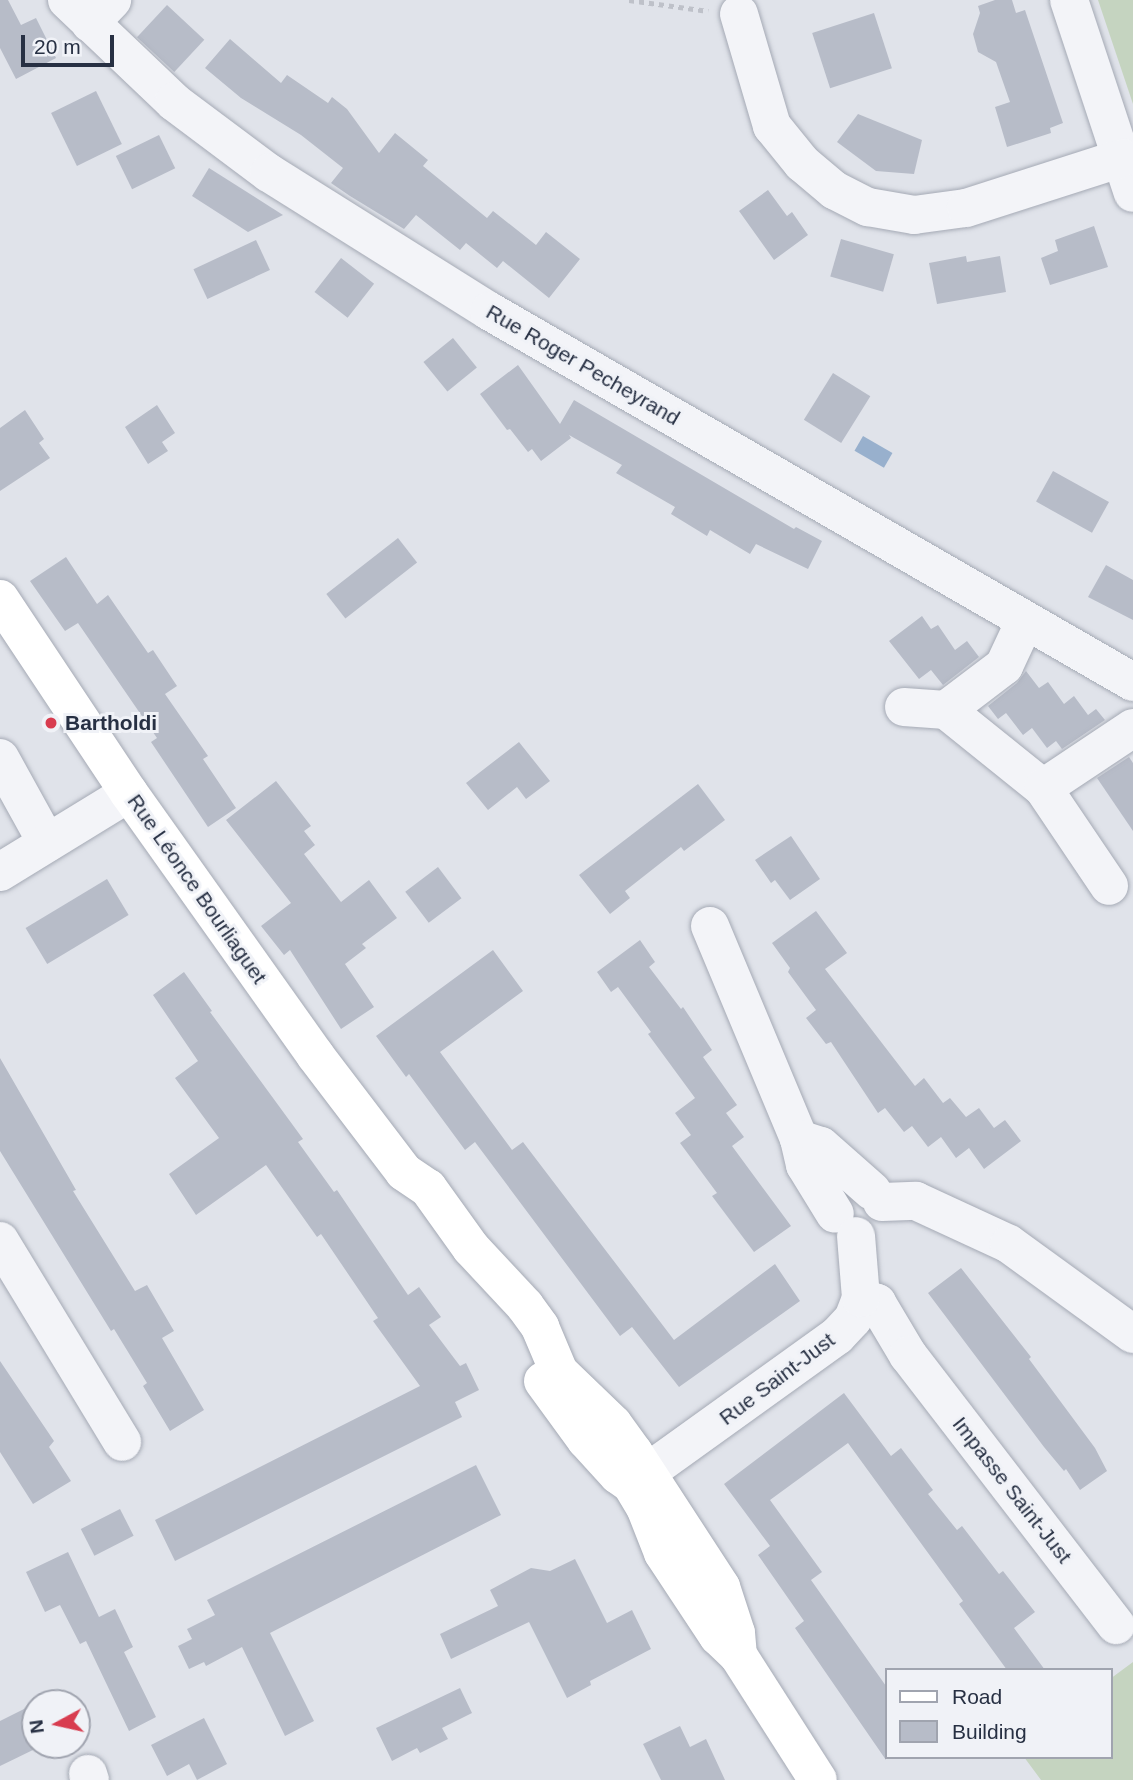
<!DOCTYPE html>
<meta charset="utf-8">
<style>
body{margin:0}
#map{position:relative;width:1133px;height:1780px;overflow:hidden;background:#e0e3ea;font-family:Helvetica,sans-serif}
div>[style]{position:absolute}
[style*='--x']{left:calc(var(--x)*1px);top:calc(var(--y)*1px);width:calc(var(--w)*1px);rotate:calc(var(--a)*1deg)}
.green>*{inset:0;background:#c5d4c0}
.water>*{inset:0;background:#98b0cd;transform-origin:0 0}
.building>*{inset:0;background:#b7bcc8;transform-origin:0 0}
.path>*{height:4.5px;margin-top:-2.25px;transform-origin:0;background:repeating-linear-gradient(90deg,#bec1c9 0 5px,transparent 0 10px)}
.roads{filter:drop-shadow(0 0 2px #a5aab5) drop-shadow(0 0 2px #a5aab5)}
.minor>*{height:38px;margin:-19px;padding:0 19px;transform-origin:19px;border-radius:19px;background:#f3f4f8}
.major>*{height:38px;margin:-19px;padding:0 19px;transform-origin:19px;border-radius:19px;background:#fff}
.dots>*{width:19px;height:19px;translate:-50% -50%;box-sizing:border-box;border:4px solid #f0f2f7;border-radius:50%}
span{translate:-50% -50%;white-space:nowrap;text-align:center;line-height:1.15;-webkit-text-stroke:6px #f0f2f7;paint-order:stroke}
.street-label{font-size:21px;color:#273043}
.poi-label{font-size:21px;color:#273043;font-weight:700}
.left{translate:0 -50%;text-align:left}
.legend{position:absolute;left:885px;top:1668px;width:228px;height:91px;box-sizing:border-box;background:#f0f2f7;border:2px solid #a0a4af;margin:0;padding:9px 12px;list-style:none;font-size:21px;color:#273043}
.legend li{display:flex;align-items:center;gap:14px;height:35px}
.legend b{width:35px;border:2px solid #a0a4af}
.north{position:absolute;left:21px;top:1689px;width:70px;height:70px;box-sizing:border-box;background:#f0f2f7;border:2px solid #a0a4af;border-radius:50%;rotate:262deg;font-size:19px;font-weight:700;line-height:28px;text-align:center;color:#273043}
.north::after{content:'';display:block;margin:auto;width:24px;height:32px;background:#d83c4f;clip-path:polygon(50% 0,100% 100%,50% 72%,0 100%)}
.scale{position:absolute;left:21px;top:35px;width:93px;height:32px;box-sizing:border-box;border:4px solid #273043;border-top:0;padding-left:9px;font-size:21px;line-height:24px;white-space:nowrap;color:#273043;-webkit-text-stroke:5px #f0f2f7;paint-order:stroke}
</style>
<div id="map">
<div class="green">
<i style="clip-path:polygon(1098px 0,1133px 0,1133px 104px)"></i>
<i style="clip-path:polygon(1133px 1662px,1133px 1780px,1041px 1780px,1024px 1757px,1110px 1757px,1110px 1679px)"></i>
</div>
<div class="water">
<i style="left:863px;top:436px;width:34px;height:17px;rotate:30deg"></i>
</div>
<div class="building">
<i style="clip-path:polygon(0 0,8px 0,21px 25px,36px 18px,56px 58px,16px 79px,0 48px)"></i>
<i style="clip-path:polygon(995px 0,1012px 0,1016px 13px,1025px 10px,1063px 123px,1050px 128px,1051px 133px,1007px 147px,995px 107px,1010px 102px,996px 62px,978px 52px,973px 34px,980px 13px,978px 6px)"></i>
<i style="left:167px;top:5px;width:51px;height:44px;rotate:43deg"></i>
<i style="left:874px;top:13px;width:58px;height:65px;rotate:72deg"></i>
<i style="clip-path:polygon(230px 39px,281px 83px,287px 75px,328px 103px,332px 97px,347px 109px,379px 153px,395px 133px,428px 160px,423px 166px,487px 218px,493px 211px,536px 245px,546px 232px,580px 259px,549px 298px,503px 261px,497px 268px,466px 243px,460px 250px,416px 215px,404px 229px,350px 196px,331px 183px,343px 168px,301px 135px,241px 98px,205px 68px)"></i>
<i style="left:96px;top:91px;width:59px;height:50px;rotate:64deg"></i>
<i style="clip-path:polygon(858px 114px,922px 140px,914px 174px,876px 171px,837px 142px)"></i>
<i style="left:159px;top:135px;width:37px;height:48px;rotate:64deg"></i>
<i style="clip-path:polygon(209px 168px,283px 215px,248px 232px,192px 196px)"></i>
<i style="clip-path:polygon(768px 190px,787px 216px,792px 212px,808px 235px,774px 260px,739px 211px)"></i>
<i style="clip-path:polygon(1094px 226px,1108px 267px,1050px 285px,1041px 258px,1058px 251px,1055px 240px)"></i>
<i style="left:841px;top:239px;width:55px;height:39px;rotate:16deg"></i>
<i style="left:256px;top:240px;width:33px;height:69px;rotate:65deg"></i>
<i style="clip-path:polygon(966px 256px,967px 262px,1000px 256px,1006px 292px,937px 304px,929px 263px)"></i>
<i style="left:341px;top:258px;width:42px;height:43px;rotate:38deg"></i>
<i style="left:453px;top:338px;width:38px;height:38px;rotate:51deg"></i>
<i style="clip-path:polygon(518px 365px,560px 424px,574px 400px,794px 529px,796px 527px,822px 541px,808px 569px,756px 544px,750px 554px,710px 530px,707px 536px,671px 514px,675px 507px,616px 473px,622px 465px,569px 435px,571px 438px,541px 461px,532px 449px,528px 452px,510px 429px,507px 430px,480px 394px)"></i>
<i style="left:833px;top:373px;width:44px;height:55px;rotate:32deg"></i>
<i style="clip-path:polygon(157px 405px,175px 433px,162px 442px,168px 451px,148px 464px,125px 427px)"></i>
<i style="clip-path:polygon(25px 410px,44px 439px,39px 443px,50px 458px,0 491px,0 428px)"></i>
<i style="left:1053px;top:471px;width:64px;height:35px;rotate:29deg"></i>
<i style="left:398px;top:538px;width:31px;height:91px;rotate:52deg"></i>
<i style="clip-path:polygon(66px 557px,97px 604px,108px 595px,148px 653px,153px 650px,177px 686px,165px 694px,208px 756px,203px 759px,236px 808px,208px 827px,151px 742px,157px 738px,78px 623px,65px 631px,30px 581px)"></i>
<i style="clip-path:polygon(1106px 565px,1133px 580px,1133px 620px,1088px 597px)"></i>
<i style="clip-path:polygon(922px 616px,931px 629px,938px 625px,955px 650px,967px 641px,979px 657px,943px 685px,931px 670px,919px 679px,889px 641px)"></i>
<i style="clip-path:polygon(1026px 671px,1039px 688px,1048px 682px,1064px 704px,1074px 696px,1088px 715px,1096px 709px,1105px 720px,1062px 749px,1056px 741px,1047px 748px,1032px 728px,1023px 735px,1006px 713px,998px 719px,988px 706px,1017px 683px)"></i>
<i style="clip-path:polygon(519px 742px,550px 781px,526px 799px,517px 787px,488px 810px,466px 783px)"></i>
<i style="clip-path:polygon(1129px 757px,1133px 763px,1133px 831px,1097px 778px)"></i>
<i style="clip-path:polygon(276px 781px,311px 826px,304px 831px,315px 845px,304px 854px,341px 902px,369px 880px,397px 918px,362px 944px,366px 948px,345px 964px,374px 1007px,341px 1029px,290px 950px,284px 955px,261px 926px,291px 903px,226px 820px)"></i>
<i style="clip-path:polygon(698px 784px,725px 820px,684px 851px,681px 847px,625px 891px,630px 898px,610px 914px,579px 875px)"></i>
<i style="clip-path:polygon(791px 836px,820px 879px,790px 900px,775px 880px,771px 883px,755px 860px)"></i>
<i style="left:438px;top:867px;width:39px;height:41px;rotate:53deg"></i>
<i style="left:107px;top:879px;width:42px;height:95px;rotate:59deg"></i>
<i style="clip-path:polygon(816px 911px,847px 953px,825px 969px,915px 1086px,924px 1078px,943px 1103px,950px 1098px,966px 1117px,979px 1108px,994px 1128px,1005px 1120px,1021px 1141px,984px 1169px,969px 1148px,956px 1158px,941px 1137px,928px 1147px,912px 1126px,904px 1132px,885px 1108px,878px 1113px,831px 1042px,826px 1044px,806px 1018px,816px 1010px,788px 972px,790px 968px,772px 943px)"></i>
<i style="clip-path:polygon(640px 940px,655px 962px,649px 967px,681px 1009px,683px 1007px,712px 1050px,703px 1057px,737px 1105px,726px 1113px,744px 1137px,732px 1146px,791px 1226px,754px 1252px,712px 1196px,717px 1193px,680px 1143px,691px 1135px,675px 1113px,695px 1098px,648px 1034px,651px 1032px,618px 987px,611px 992px,597px 972px)"></i>
<i style="clip-path:polygon(493px 950px,523px 991px,440px 1052px,512px 1150px,523px 1142px,674px 1340px,775px 1264px,800px 1301px,679px 1387px,632px 1327px,620px 1336px,475px 1142px,465px 1150px,409px 1074px,406px 1077px,376px 1036px)"></i>
<i style="clip-path:polygon(184px 972px,212px 1011px,210px 1012px,303px 1139px,298px 1142px,334px 1192px,337px 1190px,408px 1295px,419px 1287px,441px 1317px,429px 1325px,460px 1366px,466px 1363px,479px 1390px,455px 1402px,462px 1417px,175px 1561px,155px 1520px,420px 1386px,373px 1321px,378px 1318px,321px 1234px,317px 1237px,266px 1165px,196px 1215px,169px 1174px,219px 1138px,175px 1078px,198px 1061px,153px 995px)"></i>
<i style="clip-path:polygon(0 1058px,76px 1190px,73px 1191px,135px 1291px,147px 1285px,174px 1331px,162px 1338px,204px 1410px,170px 1431px,143px 1386px,147px 1383px,114px 1329px,111px 1331px,0 1151px)"></i>
<i style="clip-path:polygon(961px 1268px,1031px 1357px,1029px 1359px,1095px 1448px,1107px 1471px,1080px 1490px,1066px 1469px,1064px 1471px,1044px 1447px,928px 1293px)"></i>
<i style="clip-path:polygon(0 1361px,54px 1441px,49px 1447px,71px 1481px,33px 1504px,0 1452px)"></i>
<i style="clip-path:polygon(844px 1393px,891px 1456px,901px 1448px,933px 1490px,928px 1494px,957px 1530px,962px 1526px,999px 1574px,1003px 1571px,1035px 1612px,1014px 1628px,1045px 1670px,1007px 1670px,959px 1604px,963px 1601px,848px 1443px,770px 1500px,822px 1572px,811px 1580px,886px 1686px,886px 1760px,795px 1628px,804px 1621px,758px 1555px,770px 1546px,724px 1484px)"></i>
<i style="clip-path:polygon(476px 1465px,501px 1515px,270px 1633px,314px 1721px,285px 1736px,242px 1647px,206px 1666px,204px 1662px,189px 1669px,178px 1646px,192px 1639px,187px 1629px,215px 1615px,207px 1600px)"></i>
<i style="left:120px;top:1509px;width:30px;height:44px;rotate:63deg"></i>
<i style="clip-path:polygon(68px 1552px,99px 1617px,115px 1609px,133px 1647px,124px 1652px,156px 1717px,129px 1731px,86px 1641px,80px 1644px,60px 1605px,45px 1612px,26px 1572px)"></i>
<i style="clip-path:polygon(575px 1559px,607px 1623px,632px 1610px,651px 1649px,590px 1681px,591px 1685px,567px 1698px,529px 1622px,451px 1659px,440px 1634px,498px 1606px,490px 1590px,531px 1568px,550px 1571px)"></i>
<i style="clip-path:polygon(460px 1688px,472px 1713px,442px 1728px,448px 1739px,420px 1753px,417px 1748px,392px 1761px,376px 1728px)"></i>
<i style="clip-path:polygon(28px 1707px,35px 1722px,35px 1749px,0 1766px,0 1721px)"></i>
<i style="clip-path:polygon(204px 1718px,227px 1764px,197px 1780px,189px 1764px,167px 1776px,151px 1745px)"></i>
<i style="clip-path:polygon(680px 1726px,690px 1747px,706px 1739px,725px 1780px,661px 1780px,643px 1744px)"></i>
</div>
<div class="path">
<i style="--x:629;--y:0;--w:80;--a:7.9"></i>
</div>
<div class="roads">
<div class="minor">
<i style="--x:67;--y:0;--w:148;--a:43.6"></i>
<i style="--x:174;--y:102;--w:119;--a:36.8"></i>
<i style="--x:269;--y:173;--w:260;--a:32.1"></i>
<i style="--x:489;--y:311;--w:743;--a:29.95"></i>
<i style="--x:1069;--y:0;--w:203;--a:71.7"></i>
<i style="--x:739;--y:14;--w:117;--a:73.6"></i>
<i style="--x:772;--y:126;--w:48;--a:51"></i>
<i style="--x:802;--y:163;--w:42;--a:40.2"></i>
<i style="--x:834;--y:190;--w:38;--a:27"></i>
<i style="--x:868;--y:207;--w:47;--a:9.9"></i>
<i style="--x:914;--y:215;--w:52;--a:-7.7"></i>
<i style="--x:966;--y:208;--w:164;--a:-17.8"></i>
<i style="--x:90;--y:23;--w:32;--a:-46"></i>
<i style="--x:904;--y:707;--w:42;--a:4.1"></i>
<i style="--x:946;--y:710;--w:124;--a:38.8"></i>
<i style="--x:1043;--y:788;--w:118;--a:56"></i>
<i style="--x:946;--y:710;--w:73;--a:-37.2"></i>
<i style="--x:1004;--y:666;--w:50;--a:-65"></i>
<i style="--x:0;--y:758;--w:97;--a:61.1"></i>
<i style="--x:1043;--y:788;--w:108;--a:-33.7"></i>
<i style="--x:0;--y:872;--w:151;--a:-31.5"></i>
<i style="--x:710;--y:926;--w:231;--a:67.3"></i>
<i style="--x:799;--y:1139;--w:27;--a:77"></i>
<i style="--x:805;--y:1165;--w:57;--a:58.5"></i>
<i style="--x:799;--y:1139;--w:23;--a:18"></i>
<i style="--x:821;--y:1146;--w:68;--a:41.4"></i>
<i style="--x:882;--y:1202;--w:34;--a:-2"></i>
<i style="--x:916;--y:1201;--w:102;--a:24.8"></i>
<i style="--x:1009;--y:1244;--w:153;--a:36"></i>
<i style="--x:0;--y:1241;--w:235;--a:58.7"></i>
<i style="--x:861;--y:1298;--w:17;--a:17"></i>
<i style="--x:877;--y:1303;--w:61;--a:59.2"></i>
<i style="--x:908;--y:1355;--w:341;--a:52.4"></i>
<i style="--x:631;--y:1484;--w:254;--a:-35.7"></i>
<i style="--x:837;--y:1336;--w:23;--a:-47"></i>
<i style="--x:853;--y:1319;--w:22;--a:-69"></i>
<i style="--x:861;--y:1298;--w:62;--a:-94.6"></i>
<i style="--x:88;--y:1774;--w:6;--a:72"></i>
</div>
<div class="major">
<i style="--x:0;--y:599;--w:233;--a:56.4"></i>
<i style="--x:129;--y:793;--w:321;--a:54.6"></i>
<i style="--x:315;--y:1055;--w:147;--a:52.7"></i>
<i style="--x:404;--y:1172;--w:29;--a:34"></i>
<i style="--x:428;--y:1188;--w:74;--a:54.4"></i>
<i style="--x:471;--y:1248;--w:79;--a:47"></i>
<i style="--x:525;--y:1306;--w:26;--a:54"></i>
<i style="--x:540;--y:1327;--w:49;--a:67.1"></i>
<i style="--x:559;--y:1372;--w:75;--a:43.9"></i>
<i style="--x:613;--y:1424;--w:36;--a:54"></i>
<i style="--x:634;--y:1453;--w:160;--a:57"></i>
<i style="--x:721;--y:1587;--w:48;--a:71.9"></i>
<i style="--x:736;--y:1633;--w:22;--a:85"></i>
<i style="--x:543;--y:1381;--w:73;--a:53.9"></i>
<i style="--x:586;--y:1440;--w:47;--a:47.6"></i>
<i style="--x:618;--y:1475;--w:16;--a:35"></i>
<i style="--x:631;--y:1484;--w:27;--a:59"></i>
<i style="--x:645;--y:1507;--w:49;--a:68.6"></i>
<i style="--x:663;--y:1553;--w:100;--a:56.5"></i>
<i style="--x:718;--y:1636;--w:28;--a:44"></i>
<i style="--x:738;--y:1655;--w:148;--a:57.4"></i>
</div>
</div>
<div class="dots">
<i style="left:51px;top:723px;background:#d83c4f"></i>
</div>
<div class="street-label">
<span style="left:583px;top:365px;rotate:30deg">Rue Roger Pecheyrand</span>
<span style="left:197px;top:889px;rotate:55deg">Rue Léonce Bourliaguet</span>
<span style="left:777px;top:1379px;rotate:-37deg">Rue Saint-Just</span>
<span style="left:1012px;top:1490px;rotate:52deg">Impasse Saint-Just</span>
</div>
<div class="poi-label">
<span class="left" style="left:65px;top:723px">Bartholdi</span>
</div>
<ul class="legend">
<li><b style="height:9px;background:#fff"></b>Road</li>
<li><b style="height:19px;background:#b7bcc8"></b>Building</li>
</ul>
<div class="north">N</div>
<div class="scale">20 m</div>
</div>
